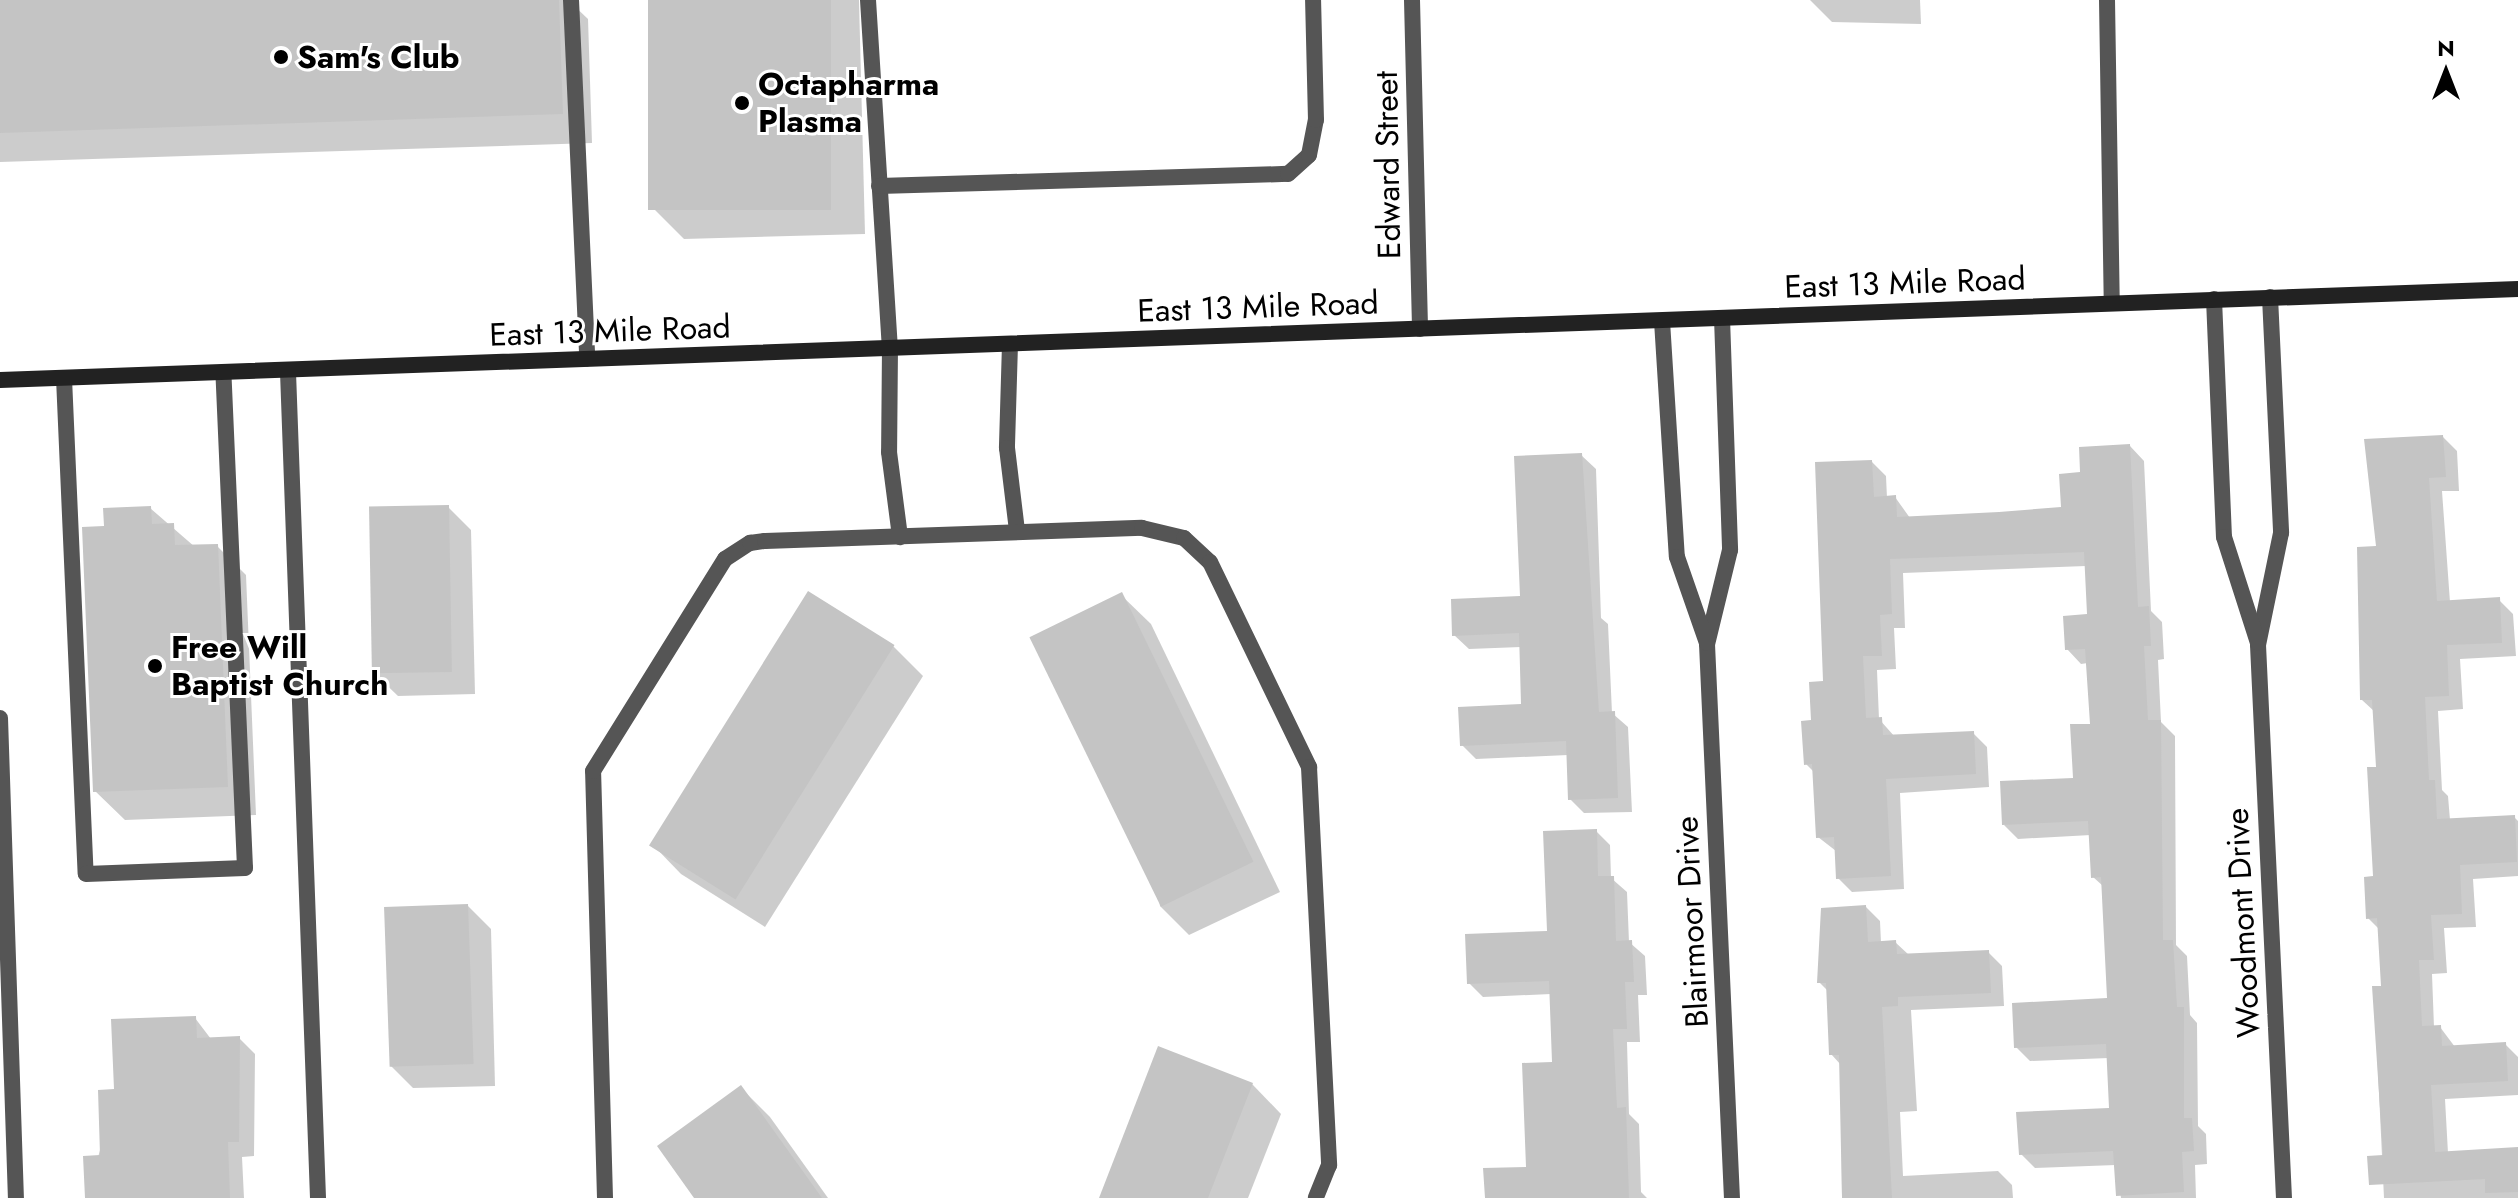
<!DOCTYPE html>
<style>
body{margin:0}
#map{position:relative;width:2518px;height:1198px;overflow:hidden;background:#fff;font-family:Jost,sans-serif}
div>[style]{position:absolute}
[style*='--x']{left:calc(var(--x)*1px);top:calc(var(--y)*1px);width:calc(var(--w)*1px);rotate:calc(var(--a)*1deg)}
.shadow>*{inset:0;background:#0003}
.building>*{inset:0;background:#c4c4c4;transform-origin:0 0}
.service>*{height:16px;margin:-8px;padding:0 8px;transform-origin:8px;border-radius:8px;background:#555}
.minor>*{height:16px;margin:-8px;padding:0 8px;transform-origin:8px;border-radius:8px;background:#555}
.secondary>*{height:16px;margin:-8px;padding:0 8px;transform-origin:8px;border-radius:8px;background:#222}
.dots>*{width:22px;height:22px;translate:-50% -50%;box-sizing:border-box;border:4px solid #fff;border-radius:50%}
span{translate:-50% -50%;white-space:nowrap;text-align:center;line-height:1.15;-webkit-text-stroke:6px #fff;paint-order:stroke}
.poi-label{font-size:32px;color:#000;font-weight:700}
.left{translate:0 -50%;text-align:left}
.street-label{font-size:32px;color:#000}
.north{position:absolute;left:2406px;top:32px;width:80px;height:80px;-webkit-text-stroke:6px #fff;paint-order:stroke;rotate:0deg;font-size:22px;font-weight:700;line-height:32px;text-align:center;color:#000}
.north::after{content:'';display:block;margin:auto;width:28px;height:36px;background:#000;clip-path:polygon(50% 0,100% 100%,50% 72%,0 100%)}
</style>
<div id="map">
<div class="shadow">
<i style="clip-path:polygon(0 0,568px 0,588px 19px,592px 143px,0 162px)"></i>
<i style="clip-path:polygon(650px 0,859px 0,865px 234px,684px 239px,655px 210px)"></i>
<i style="clip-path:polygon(1810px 0,1920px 0,1921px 24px,1832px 22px)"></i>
<i style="clip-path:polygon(2443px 437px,2457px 451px,2459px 491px,2442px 491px,2450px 602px,2499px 600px,2513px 614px,2516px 656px,2460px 659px,2463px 709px,2438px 711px,2442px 790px,2448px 796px,2450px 820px,2514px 817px,2518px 821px,2518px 876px,2473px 879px,2476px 927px,2444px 928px,2447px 973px,2432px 974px,2434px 1027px,2440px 1027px,2455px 1047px,2505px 1044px,2518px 1057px,2518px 1095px,2445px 1099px,2448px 1153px,2518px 1149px,2518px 1198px,2384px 1198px,2374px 988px,2383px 988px,2380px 930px,2368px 918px,2375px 878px,2378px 769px,2375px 712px,2362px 700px,2378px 548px)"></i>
<i style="clip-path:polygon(2130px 446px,2144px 461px,2151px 611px,2162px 622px,2164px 659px,2158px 660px,2161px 722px,2175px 736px,2176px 945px,2187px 956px,2190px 1015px,2197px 1023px,2198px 1126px,2206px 1134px,2207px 1164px,2195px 1165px,2196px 1198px,2121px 1198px,2116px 1165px,2035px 1168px,2021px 1154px,2112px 1110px,2109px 1058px,2030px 1061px,2016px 1047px,2109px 1000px,2103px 886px,2093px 877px,2091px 835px,2018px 839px,2004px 825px,2075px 780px,2092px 726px,2088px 663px,2081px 664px,2067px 649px,2089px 616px,2086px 566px,1903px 573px,1905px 628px,1894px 628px,1896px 669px,1877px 670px,1879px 719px,1895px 737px,1973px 733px,1987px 747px,1989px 787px,1900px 793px,1904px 889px,1852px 892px,1838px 878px,1836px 851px,1818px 837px,1815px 773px,1806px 764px,1872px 462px,1886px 476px,1887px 498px,1895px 497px,1910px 518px,2063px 509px,2082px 474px)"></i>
<i style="clip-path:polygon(1581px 455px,1596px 469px,1601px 618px,1608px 624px,1612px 713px,1628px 727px,1632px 812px,1584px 813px,1570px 799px,1568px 755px,1476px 759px,1462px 745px,1523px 706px,1521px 647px,1469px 649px,1454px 635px,1522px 598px)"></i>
<i style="clip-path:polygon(448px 507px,471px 530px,475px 694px,398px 696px,375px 674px)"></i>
<i style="clip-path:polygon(150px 508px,195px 547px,217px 546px,246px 575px,256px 815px,125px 820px,95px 791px,106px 528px)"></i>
<i style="clip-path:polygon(1121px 595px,1151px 624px,1280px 892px,1189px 935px,1160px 906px)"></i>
<i style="clip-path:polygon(893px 646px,923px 676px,765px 927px,681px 874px,652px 844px)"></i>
<i style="clip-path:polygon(1596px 831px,1610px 845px,1611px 878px,1627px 892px,1629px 942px,1645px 956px,1647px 995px,1638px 995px,1640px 1042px,1627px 1042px,1629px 1114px,1639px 1124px,1641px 1192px,1647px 1198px,1487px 1198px,1528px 1169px,1554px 1064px,1551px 994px,1483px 997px,1469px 983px,1549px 933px)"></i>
<i style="clip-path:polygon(468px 906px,491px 929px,495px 1086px,413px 1088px,390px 1065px)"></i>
<i style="clip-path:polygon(1866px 907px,1880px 921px,1881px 943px,1895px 942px,1909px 955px,1988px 952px,2002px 966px,2004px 1006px,1911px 1010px,1917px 1111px,1900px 1112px,1903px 1176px,1998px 1171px,2012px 1185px,2013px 1198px,1842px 1198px,1841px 1065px,1831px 1054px,1828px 991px,1819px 982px)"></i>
<i style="clip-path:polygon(195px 1018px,211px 1039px,239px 1038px,255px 1054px,254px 1156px,242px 1157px,244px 1198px,87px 1198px,116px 1091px)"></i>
<i style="clip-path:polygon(1252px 1084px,1281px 1114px,1248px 1198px,1101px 1198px)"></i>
<i style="clip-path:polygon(741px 1088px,770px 1117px,828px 1198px,697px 1198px)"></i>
</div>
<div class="building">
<i style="clip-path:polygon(0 0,559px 0,563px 114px,0 133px)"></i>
<i style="left:648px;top:0;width:183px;height:210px"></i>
<i style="clip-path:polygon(2443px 435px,2446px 477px,2429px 478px,2437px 601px,2500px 597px,2502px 643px,2447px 645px,2449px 696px,2425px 697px,2429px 780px,2435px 780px,2437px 819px,2515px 815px,2517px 862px,2460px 865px,2462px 914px,2431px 915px,2434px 960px,2419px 960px,2422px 1026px,2441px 1025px,2442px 1046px,2506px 1042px,2508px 1081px,2431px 1085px,2435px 1152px,2518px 1147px,2518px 1192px,2485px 1193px,2485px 1179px,2369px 1185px,2367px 1156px,2383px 1155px,2372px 986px,2381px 986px,2377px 918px,2366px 919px,2364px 877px,2373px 876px,2367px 767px,2376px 767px,2372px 700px,2360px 700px,2357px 547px,2376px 546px,2364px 439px)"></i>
<i style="clip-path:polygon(2130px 444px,2138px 607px,2149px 606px,2151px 646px,2144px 646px,2148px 720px,2161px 720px,2163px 940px,2173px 940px,2177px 1007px,2184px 1007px,2184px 1118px,2192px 1118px,2194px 1151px,2182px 1152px,2184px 1192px,2116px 1196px,2113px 1151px,2019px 1155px,2016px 1112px,2109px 1108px,2106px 1044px,2014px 1048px,2012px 1003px,2107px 998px,2101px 877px,2091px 878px,2088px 821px,2002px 825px,2000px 781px,2073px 778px,2070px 724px,2090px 724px,2085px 649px,2065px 650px,2063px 616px,2087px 614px,2084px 552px,1890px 559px,1892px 614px,1880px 615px,1882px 656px,1863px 656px,1866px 718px,1882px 717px,1883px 735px,1974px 731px,1976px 774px,1886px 779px,1891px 876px,1836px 879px,1834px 837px,1816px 838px,1812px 764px,1804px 765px,1801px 721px,1811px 720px,1809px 682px,1823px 681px,1815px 462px,1872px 460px,1874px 497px,1896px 495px,1897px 517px,1999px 512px,2061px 507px,2059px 474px,2080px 472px,2079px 447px)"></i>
<i style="clip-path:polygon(1582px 453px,1599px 712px,1615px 711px,1618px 798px,1568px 800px,1566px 741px,1460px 746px,1458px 707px,1521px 704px,1519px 633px,1452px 636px,1451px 599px,1520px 596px,1514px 456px)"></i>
<i style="left:449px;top:505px;width:167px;height:80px;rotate:89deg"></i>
<i style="clip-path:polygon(151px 506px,152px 524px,174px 523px,175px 545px,218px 544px,228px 787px,93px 792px,82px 527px,104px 526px,103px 508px)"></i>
<i style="left:808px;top:591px;width:102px;height:300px;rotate:32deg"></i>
<i style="left:1122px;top:592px;width:300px;height:103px;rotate:64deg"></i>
<i style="clip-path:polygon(1597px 829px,1598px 876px,1614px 876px,1616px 941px,1632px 940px,1634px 982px,1625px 982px,1627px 1029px,1613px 1029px,1617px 1108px,1626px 1107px,1629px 1198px,1485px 1198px,1483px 1168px,1526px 1167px,1522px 1063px,1552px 1062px,1549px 981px,1467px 984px,1465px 934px,1547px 931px,1543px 831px)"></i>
<i style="left:468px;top:904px;width:160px;height:84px;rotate:88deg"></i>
<i style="clip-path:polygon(1866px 905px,1868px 942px,1896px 940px,1897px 954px,1989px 950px,1991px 993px,1898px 997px,1898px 1006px,1882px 1007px,1892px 1198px,1842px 1198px,1839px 1055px,1829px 1055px,1826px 983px,1817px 983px,1821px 908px)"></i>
<i style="clip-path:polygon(196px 1016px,197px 1038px,240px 1036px,239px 1142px,228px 1142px,230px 1198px,85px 1198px,83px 1156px,100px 1155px,98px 1090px,114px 1089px,111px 1019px)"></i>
<i style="clip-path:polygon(1158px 1046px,1253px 1083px,1208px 1198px,1099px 1198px)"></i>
<i style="clip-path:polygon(741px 1085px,822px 1198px,694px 1198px,657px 1146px)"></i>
</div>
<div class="service">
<i style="--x:571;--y:0;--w:359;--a:87.4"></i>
<i style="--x:868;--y:0;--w:348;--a:86.4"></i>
<i style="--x:890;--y:347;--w:105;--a:90.5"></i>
<i style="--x:889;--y:452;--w:86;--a:82.6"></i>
<i style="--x:2107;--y:0;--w:303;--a:89.1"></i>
<i style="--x:879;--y:186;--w:409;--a:-1.7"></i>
<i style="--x:1288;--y:174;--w:28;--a:-42"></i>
<i style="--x:1309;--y:155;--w:36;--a:-79"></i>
<i style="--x:1316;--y:120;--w:120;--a:-91.4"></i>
<i style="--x:1010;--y:344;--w:104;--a:91.7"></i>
<i style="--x:1007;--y:448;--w:84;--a:83.1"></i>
<i style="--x:288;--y:372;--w:827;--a:87.92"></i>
<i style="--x:64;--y:378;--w:496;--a:87.5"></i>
<i style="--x:86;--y:874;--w:159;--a:-2.2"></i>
<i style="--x:245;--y:868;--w:496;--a:-92.5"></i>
<i style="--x:0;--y:718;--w:480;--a:88.1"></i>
<i style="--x:605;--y:1198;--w:427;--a:-91.6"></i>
<i style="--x:593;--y:771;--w:250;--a:-58.1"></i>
<i style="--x:725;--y:559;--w:30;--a:-33"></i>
<i style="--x:750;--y:543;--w:15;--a:-8"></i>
<i style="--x:765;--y:541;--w:377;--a:-2"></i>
<i style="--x:1142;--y:528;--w:43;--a:13.4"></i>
<i style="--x:1184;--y:538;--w:35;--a:43"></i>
<i style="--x:1210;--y:562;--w:228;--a:64.2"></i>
<i style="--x:1309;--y:767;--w:399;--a:87.1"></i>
<i style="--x:1329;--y:1165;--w:35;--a:112"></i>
</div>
<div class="minor">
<i style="--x:1412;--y:0;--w:329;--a:88.6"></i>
<i style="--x:2270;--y:297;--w:236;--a:87.3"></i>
<i style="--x:2281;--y:533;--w:114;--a:101.6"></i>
<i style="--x:2258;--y:645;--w:554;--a:87.31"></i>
<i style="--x:2214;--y:299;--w:238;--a:87.6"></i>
<i style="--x:2224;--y:537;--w:111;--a:72.2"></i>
<i style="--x:1722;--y:318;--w:232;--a:88"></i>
<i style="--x:1730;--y:550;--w:97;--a:103.7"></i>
<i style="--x:1707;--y:644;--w:555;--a:87.42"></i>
<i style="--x:1662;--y:321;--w:236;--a:86.4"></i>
<i style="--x:1677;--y:557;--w:91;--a:70.8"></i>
</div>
<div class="secondary">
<i style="--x:0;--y:380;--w:2520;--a:-2.07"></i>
</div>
<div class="dots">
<i style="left:281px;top:57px;background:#000"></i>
<i style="left:742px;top:103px;background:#000"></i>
<i style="left:155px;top:666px;background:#000"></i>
</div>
<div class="poi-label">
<span class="left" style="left:297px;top:57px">Sam's Club</span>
<span class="left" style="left:758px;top:103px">Octapharma<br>Plasma</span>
<span class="left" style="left:171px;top:666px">Free Will<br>Baptist Church</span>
</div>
<div class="street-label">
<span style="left:1388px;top:165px;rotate:-91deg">Edward Street</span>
<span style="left:1905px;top:283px;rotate:-2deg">East 13 Mile Road</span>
<span style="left:1258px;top:307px;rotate:-2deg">East 13 Mile Road</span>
<span style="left:610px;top:331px;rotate:-2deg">East 13 Mile Road</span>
<span style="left:1692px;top:922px;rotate:-93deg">Blairmoor Drive</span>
<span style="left:2243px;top:923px;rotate:-93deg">Woodmont Drive</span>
</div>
<div class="north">N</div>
</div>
